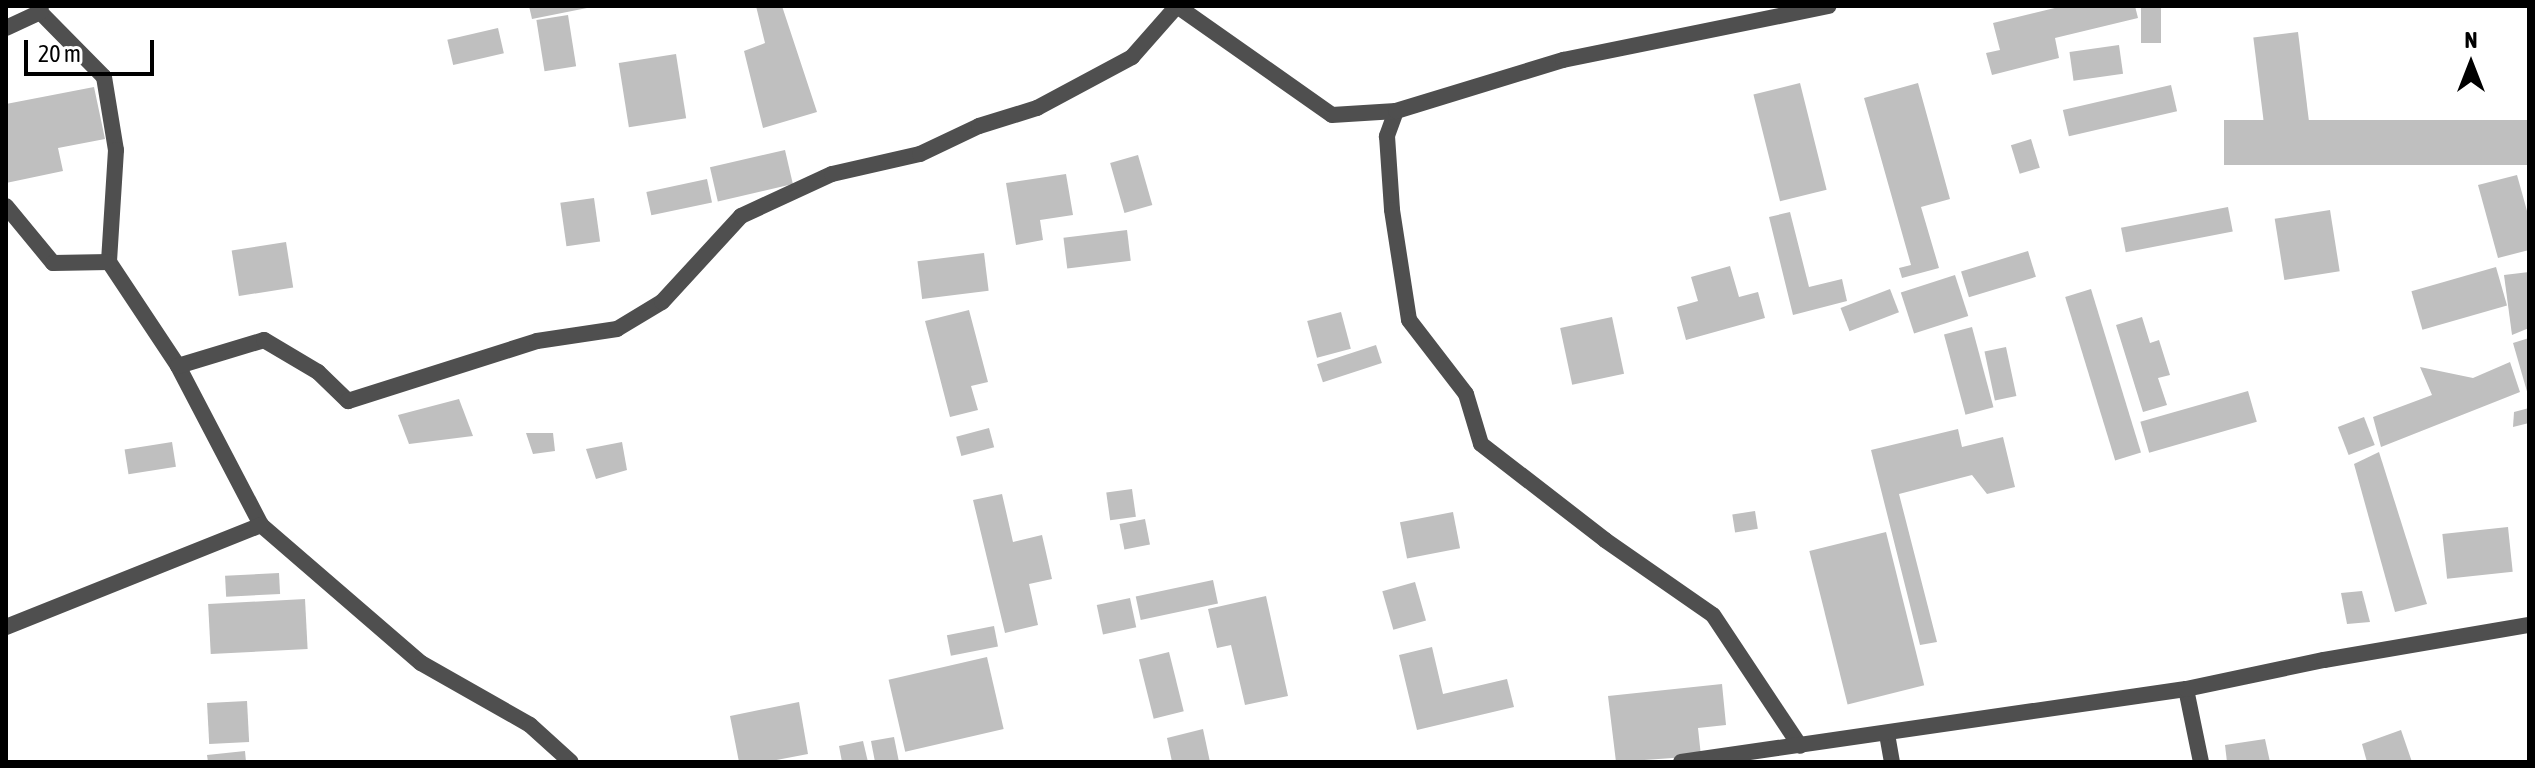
<!DOCTYPE html>
<style>
body{margin:0}
#map{position:relative;width:2535px;height:768px;overflow:hidden;background:#fff;font-family:"Asap Condensed",sans-serif}
div>[style]{position:absolute}
[style*='--x']{left:calc(var(--x)*1px);top:calc(var(--y)*1px);width:calc(var(--w)*1px);rotate:calc(var(--a)*1deg)}
.building>*{inset:0;background:#bfbfbf;transform-origin:0 0}
.street>*{height:16px;margin:-8px;padding:0 8px;transform-origin:8px;border-radius:8px;background:#4f4f4f}
span{translate:-50% -50%;white-space:nowrap;text-align:center;line-height:1.15;-webkit-text-stroke:6px #fff;paint-order:stroke}
.frame{position:absolute;inset:0;border:8px solid #000;pointer-events:none}
.north{position:absolute;left:2431px;top:24px;width:80px;height:80px;-webkit-text-stroke:6px #fff;paint-order:stroke;rotate:0deg;font-size:22px;font-weight:700;line-height:32px;text-align:center;color:#000}
.north::after{content:'';display:block;margin:auto;width:28px;height:36px;background:#000;clip-path:polygon(50% 0,100% 100%,50% 72%,0 100%)}
.scale{position:absolute;left:24px;top:40px;width:130px;height:36px;box-sizing:border-box;border:4px solid #000;border-top:0;padding-left:10px;font-size:24px;line-height:28px;white-space:nowrap;color:#000;-webkit-text-stroke:6px #fff;paint-order:stroke}
</style>
<div id="map">
<div class="building">
<i style="clip-path:polygon(529px 6px,592px 6px,592px 7px,532px 19px)"></i>
<i style="clip-path:polygon(756px 6px,782px 6px,817px 112px,763px 128px,744px 51px,765px 43px)"></i>
<i style="clip-path:polygon(2063px 6px,2135px 6px,2138px 18px,2055px 38px,2059px 58px,1992px 75px,1986px 53px,2000px 50px,1993px 23px)"></i>
<i style="left:2141px;top:6px;width:20px;height:37px"></i>
<i style="left:568px;top:15px;width:52px;height:32px;rotate:81deg"></i>
<i style="left:498px;top:28px;width:26px;height:52px;rotate:77deg"></i>
<i style="left:2298px;top:32px;width:124px;height:45px;rotate:83deg"></i>
<i style="left:2119px;top:45px;width:29px;height:50px;rotate:82deg"></i>
<i style="left:676px;top:54px;width:65px;height:58px;rotate:81deg"></i>
<i style="left:1800px;top:83px;width:110px;height:48px;rotate:76deg"></i>
<i style="clip-path:polygon(1918px 83px,1950px 199px,1921px 207px,1939px 268px,1902px 278px,1899px 268px,1911px 265px,1864px 98px)"></i>
<i style="left:2171px;top:85px;width:27px;height:111px;rotate:77deg"></i>
<i style="clip-path:polygon(94px 87px,105px 139px,58px 148px,63px 171px,6px 183px,6px 104px)"></i>
<i style="left:2529px;top:120px;width:45px;height:305px;rotate:90deg"></i>
<i style="left:2031px;top:139px;width:30px;height:21px;rotate:73deg"></i>
<i style="left:785px;top:150px;width:35px;height:77px;rotate:77deg"></i>
<i style="left:1138px;top:155px;width:52px;height:29px;rotate:74deg"></i>
<i style="clip-path:polygon(1066px 174px,1073px 215px,1040px 220px,1043px 240px,1016px 245px,1006px 183px)"></i>
<i style="clip-path:polygon(2517px 175px,2529px 218px,2529px 250px,2498px 258px,2478px 185px)"></i>
<i style="left:707px;top:179px;width:24px;height:62px;rotate:78deg"></i>
<i style="left:594px;top:198px;width:44px;height:34px;rotate:82deg"></i>
<i style="left:2228px;top:207px;width:25px;height:109px;rotate:79deg"></i>
<i style="left:2330px;top:210px;width:62px;height:56px;rotate:81deg"></i>
<i style="clip-path:polygon(1790px 212px,1809px 287px,1842px 279px,1847px 301px,1793px 315px,1769px 217px)"></i>
<i style="left:1127px;top:230px;width:31px;height:64px;rotate:83deg"></i>
<i style="left:286px;top:242px;width:46px;height:55px;rotate:81deg"></i>
<i style="left:2028px;top:251px;width:27px;height:70px;rotate:73deg"></i>
<i style="left:984px;top:253px;width:38px;height:67px;rotate:83deg"></i>
<i style="clip-path:polygon(1730px 266px,1739px 297px,1758px 292px,1765px 318px,1686px 340px,1677px 307px,1698px 301px,1691px 277px)"></i>
<i style="left:2496px;top:267px;width:40px;height:88px;rotate:74deg"></i>
<i style="clip-path:polygon(2529px 272px,2529px 328px,2512px 335px,2504px 275px)"></i>
<i style="left:1955px;top:275px;width:43px;height:57px;rotate:72deg"></i>
<i style="left:1890px;top:289px;width:25px;height:53px;rotate:69deg"></i>
<i style="left:2091px;top:289px;width:171px;height:27px;rotate:73deg"></i>
<i style="clip-path:polygon(969px 310px,988px 382px,971px 386px,978px 410px,950px 417px,925px 321px)"></i>
<i style="left:1341px;top:312px;width:38px;height:35px;rotate:75deg"></i>
<i style="left:1612px;top:317px;width:58px;height:53px;rotate:78deg"></i>
<i style="clip-path:polygon(2142px 317px,2150px 343px,2159px 340px,2170px 375px,2158px 378px,2167px 405px,2143px 412px,2116px 325px)"></i>
<i style="left:1972px;top:327px;width:83px;height:29px;rotate:75deg"></i>
<i style="clip-path:polygon(2529px 338px,2529px 394px,2528px 395px,2513px 343px)"></i>
<i style="left:1376px;top:345px;width:19px;height:62px;rotate:72deg"></i>
<i style="left:2006px;top:347px;width:50px;height:22px;rotate:78deg"></i>
<i style="clip-path:polygon(2510px 362px,2520px 392px,2381px 447px,2373px 417px,2432px 395px,2420px 367px,2473px 378px)"></i>
<i style="left:2248px;top:391px;width:32px;height:112px;rotate:74deg"></i>
<i style="clip-path:polygon(459px 399px,473px 436px,409px 444px,398px 415px)"></i>
<i style="clip-path:polygon(2529px 408px,2529px 423px,2513px 427px,2514px 412px)"></i>
<i style="left:2364px;top:417px;width:30px;height:28px;rotate:69deg"></i>
<i style="left:989px;top:428px;width:20px;height:34px;rotate:75deg"></i>
<i style="clip-path:polygon(1958px 429px,1962px 447px,2003px 437px,2015px 487px,1987px 494px,1972px 475px,1899px 494px,1937px 642px,1920px 645px,1871px 450px)"></i>
<i style="clip-path:polygon(526px 433px,553px 433px,555px 451px,533px 454px)"></i>
<i style="left:172px;top:442px;width:25px;height:48px;rotate:81deg"></i>
<i style="clip-path:polygon(622px 442px,627px 470px,596px 479px,586px 449px)"></i>
<i style="clip-path:polygon(2379px 452px,2427px 604px,2395px 612px,2354px 464px)"></i>
<i style="left:1132px;top:489px;width:28px;height:26px;rotate:82deg"></i>
<i style="clip-path:polygon(1002px 494px,1013px 542px,1042px 535px,1052px 579px,1029px 584px,1038px 625px,1005px 633px,973px 500px)"></i>
<i style="left:1755px;top:511px;width:18px;height:23px;rotate:81deg"></i>
<i style="left:1453px;top:512px;width:37px;height:54px;rotate:79deg"></i>
<i style="left:1145px;top:519px;width:26px;height:26px;rotate:79deg"></i>
<i style="left:2508px;top:527px;width:45px;height:66px;rotate:84deg"></i>
<i style="left:1886px;top:532px;width:158px;height:79px;rotate:76deg"></i>
<i style="left:279px;top:573px;width:21px;height:54px;rotate:87deg"></i>
<i style="left:1213px;top:580px;width:24px;height:79px;rotate:78deg"></i>
<i style="left:1415px;top:582px;width:40px;height:34px;rotate:74deg"></i>
<i style="clip-path:polygon(2362px 591px,2370px 622px,2347px 624px,2341px 593px)"></i>
<i style="clip-path:polygon(1266px 596px,1288px 696px,1245px 705px,1231px 645px,1217px 648px,1208px 609px)"></i>
<i style="left:1130px;top:598px;width:30px;height:34px;rotate:78deg"></i>
<i style="left:305px;top:599px;width:50px;height:97px;rotate:87deg"></i>
<i style="left:994px;top:626px;width:21px;height:48px;rotate:79deg"></i>
<i style="clip-path:polygon(1432px 647px,1443px 694px,1507px 679px,1514px 707px,1417px 730px,1399px 655px)"></i>
<i style="left:1169px;top:652px;width:61px;height:31px;rotate:76deg"></i>
<i style="left:987px;top:657px;width:74px;height:101px;rotate:77deg"></i>
<i style="clip-path:polygon(1722px 684px,1726px 725px,1698px 728px,1701px 756px,1616px 762px,1608px 696px)"></i>
<i style="left:247px;top:701px;width:41px;height:40px;rotate:87deg"></i>
<i style="clip-path:polygon(799px 702px,808px 754px,766px 762px,739px 762px,730px 716px)"></i>
<i style="clip-path:polygon(1203px 729px,1210px 762px,1172px 762px,1167px 738px)"></i>
<i style="clip-path:polygon(2401px 730px,2412px 762px,2367px 762px,2362px 744px)"></i>
<i style="clip-path:polygon(894px 737px,899px 762px,875px 762px,871px 741px)"></i>
<i style="clip-path:polygon(2265px 739px,2270px 762px,2227px 762px,2225px 745px)"></i>
<i style="clip-path:polygon(863px 741px,868px 762px,842px 762px,839px 746px)"></i>
<i style="clip-path:polygon(245px 751px,246px 762px,208px 762px,207px 755px)"></i>
</div>
<div class="street">
<i style="--x:41;--y:6;--w:6;--a:99"></i>
<i style="--x:40;--y:12;--w:91;--a:45.4"></i>
<i style="--x:104;--y:77;--w:74;--a:80.7"></i>
<i style="--x:116;--y:150;--w:112;--a:93.6"></i>
<i style="--x:109;--y:262;--w:125;--a:56.4"></i>
<i style="--x:178;--y:366;--w:179;--a:62.4"></i>
<i style="--x:261;--y:525;--w:211;--a:40.8"></i>
<i style="--x:421;--y:663;--w:125;--a:29.6"></i>
<i style="--x:530;--y:725;--w:55;--a:42.1"></i>
<i style="--x:6;--y:28;--w:38;--a:-25"></i>
<i style="--x:1396;--y:111;--w:27;--a:110"></i>
<i style="--x:1387;--y:136;--w:74;--a:86.1"></i>
<i style="--x:1392;--y:210;--w:111;--a:81.2"></i>
<i style="--x:1409;--y:320;--w:93;--a:52.4"></i>
<i style="--x:1466;--y:394;--w:52;--a:73.3"></i>
<i style="--x:1481;--y:444;--w:157;--a:37.7"></i>
<i style="--x:1605;--y:540;--w:131;--a:34.8"></i>
<i style="--x:1713;--y:615;--w:157;--a:56.4"></i>
<i style="--x:6;--y:206;--w:74;--a:50.5"></i>
<i style="--x:53;--y:263;--w:56;--a:-1"></i>
<i style="--x:178;--y:366;--w:90;--a:-16.8"></i>
<i style="--x:264;--y:340;--w:63;--a:30.7"></i>
<i style="--x:318;--y:372;--w:42;--a:44"></i>
<i style="--x:348;--y:401;--w:198;--a:-17.6"></i>
<i style="--x:537;--y:341;--w:81;--a:-8.5"></i>
<i style="--x:617;--y:329;--w:52;--a:-31"></i>
<i style="--x:662;--y:302;--w:117;--a:-47.4"></i>
<i style="--x:741;--y:216;--w:100;--a:-24.8"></i>
<i style="--x:832;--y:174;--w:90;--a:-12.8"></i>
<i style="--x:920;--y:154;--w:65;--a:-25.4"></i>
<i style="--x:979;--y:126;--w:61;--a:-17.2"></i>
<i style="--x:1037;--y:108;--w:108;--a:-28.2"></i>
<i style="--x:1132;--y:57;--w:68;--a:-48.6"></i>
<i style="--x:1177;--y:6;--w:189;--a:35.1"></i>
<i style="--x:1332;--y:115;--w:64;--a:-3.6"></i>
<i style="--x:1396;--y:111;--w:175;--a:-17"></i>
<i style="--x:1563;--y:60;--w:271;--a:-11.5"></i>
<i style="--x:6;--y:627;--w:275;--a:-21.8"></i>
<i style="--x:2186;--y:689;--w:75;--a:78.4"></i>
<i style="--x:1887;--y:734;--w:28;--a:80"></i>
<i style="--x:1681;--y:762;--w:510;--a:-8.23"></i>
<i style="--x:2186;--y:689;--w:141;--a:-11.9"></i>
<i style="--x:2324;--y:660;--w:208;--a:-9.7"></i>
</div>
<div class="frame"></div>
<div class="north">N</div>
<div class="scale">20 m</div>
</div>
